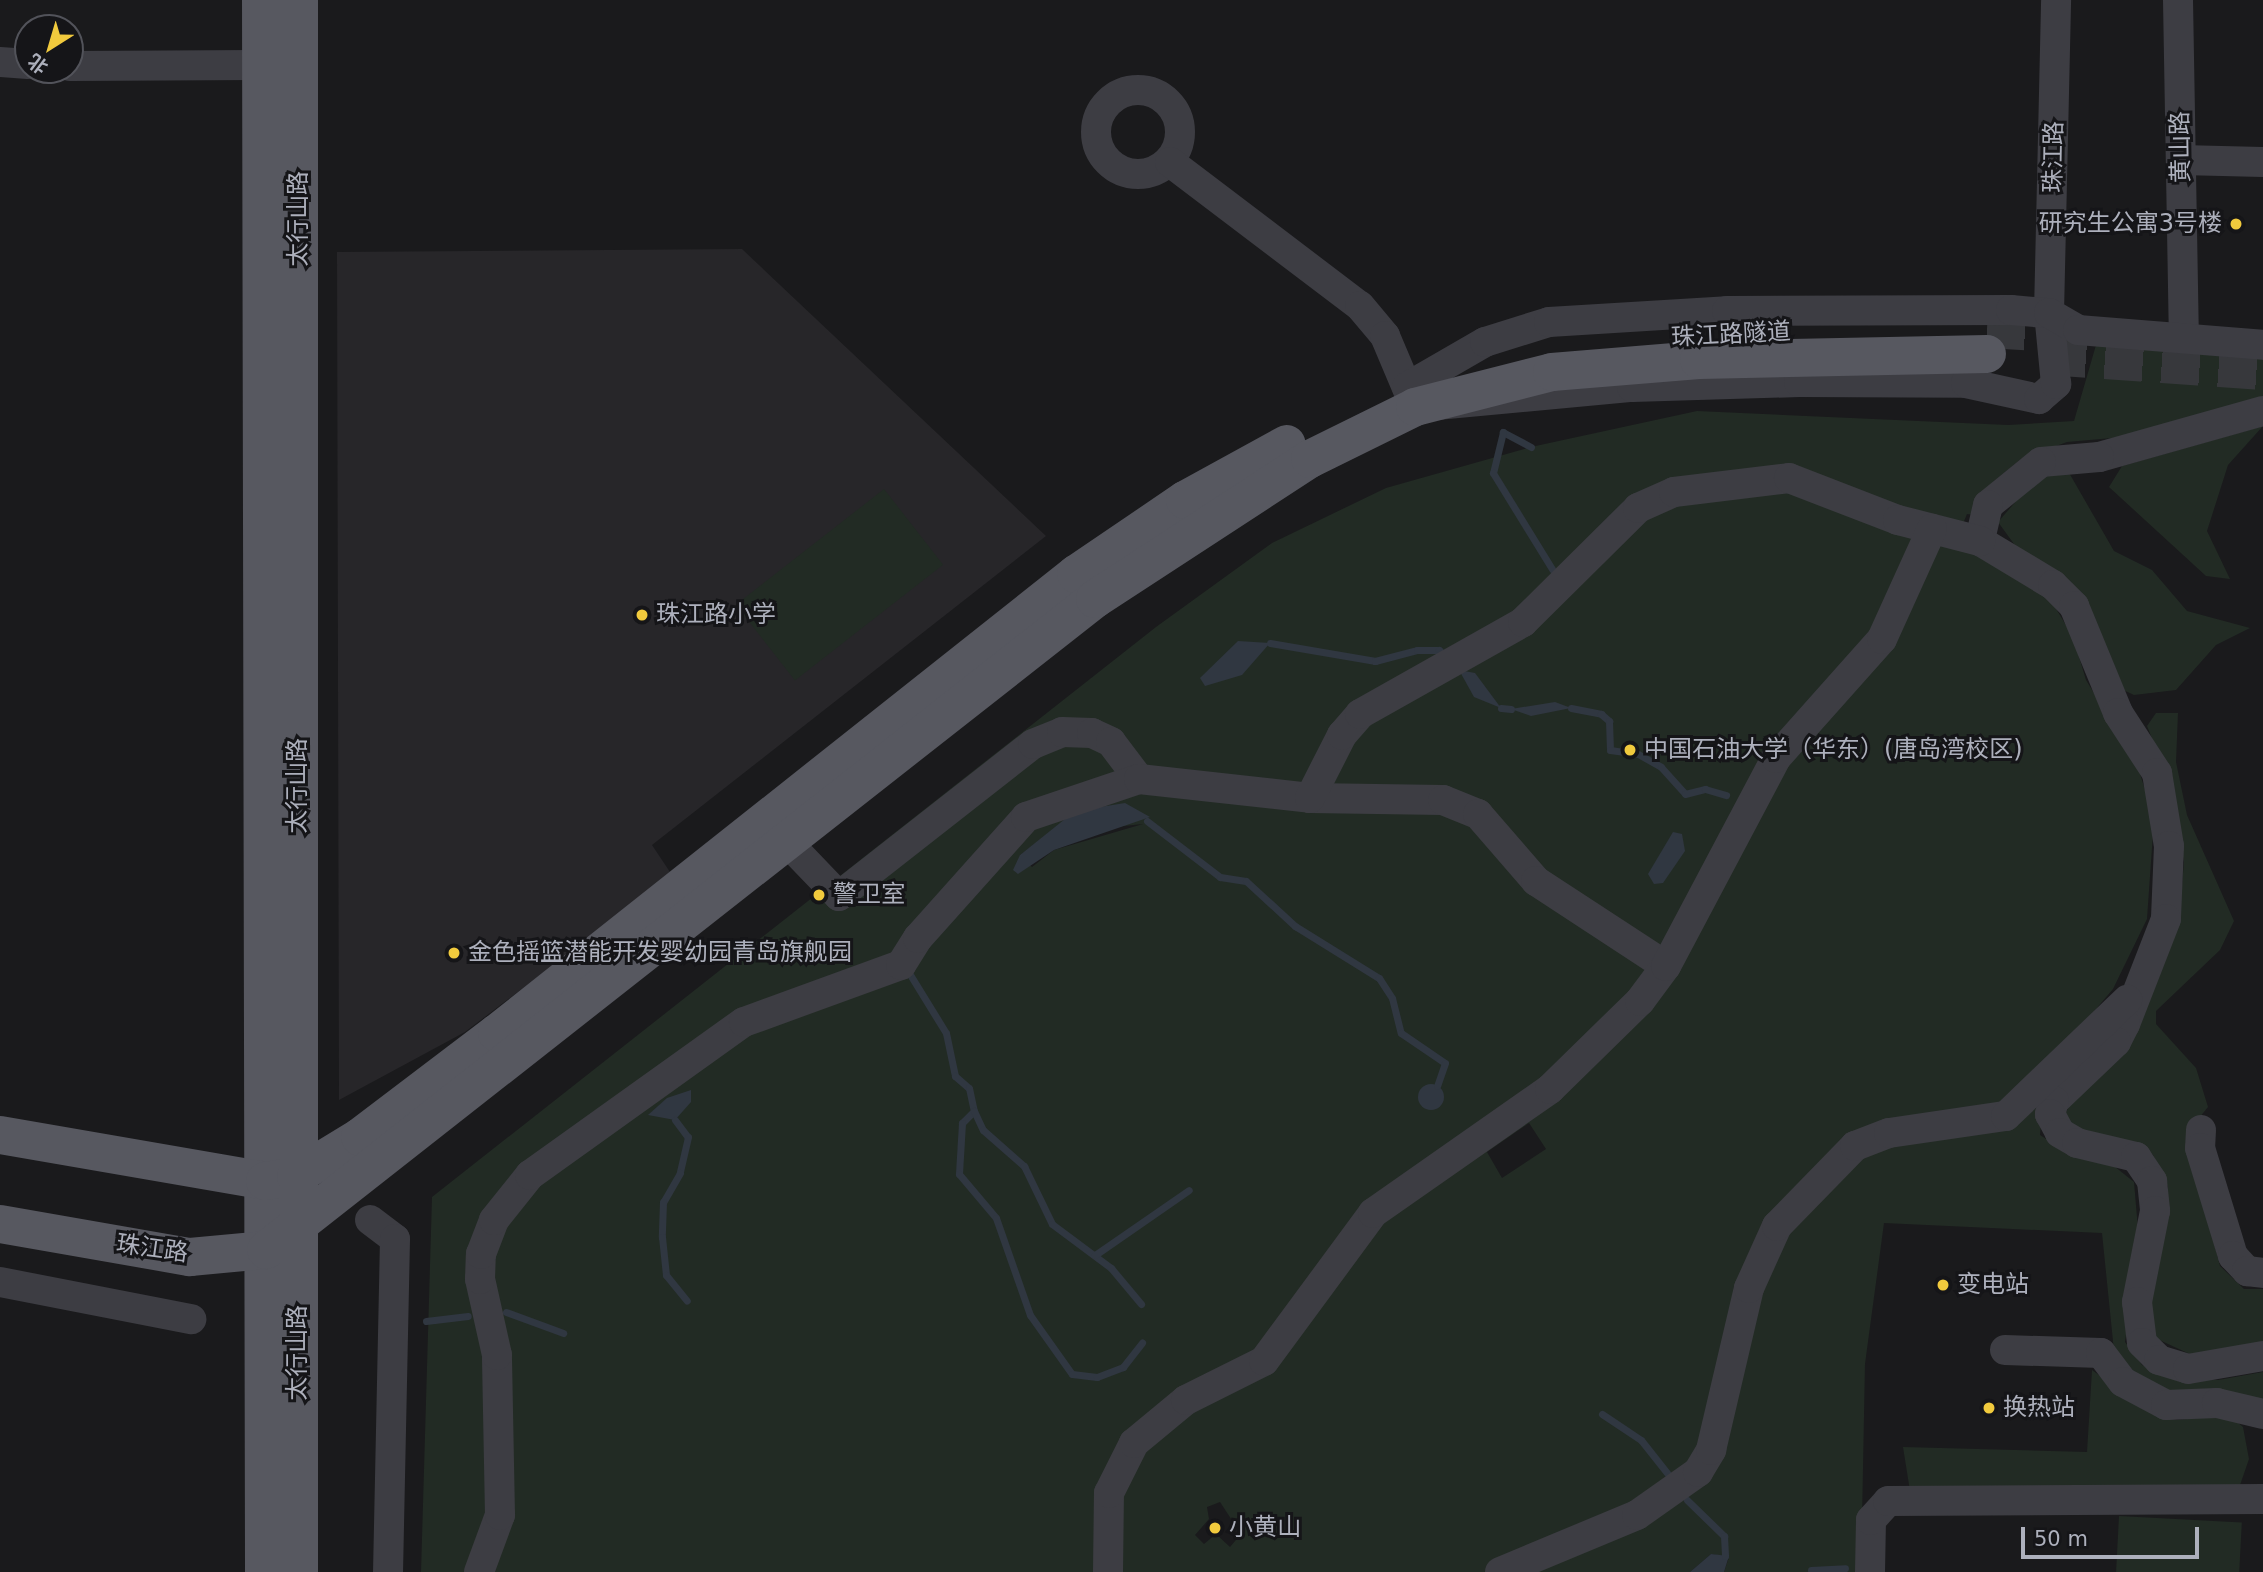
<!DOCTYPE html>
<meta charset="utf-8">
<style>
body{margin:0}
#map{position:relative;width:2263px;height:1572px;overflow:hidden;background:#1a1a1c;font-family:"DejaVu Sans","Noto Sans SC",sans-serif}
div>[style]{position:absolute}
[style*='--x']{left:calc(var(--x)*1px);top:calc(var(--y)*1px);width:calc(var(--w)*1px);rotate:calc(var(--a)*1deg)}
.built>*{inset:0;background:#272629}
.green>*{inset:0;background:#222b24;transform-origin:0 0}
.water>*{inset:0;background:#303741}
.round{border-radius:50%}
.stream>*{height:7px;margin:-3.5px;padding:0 3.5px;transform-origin:3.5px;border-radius:3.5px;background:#303741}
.major-tunnel>*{height:38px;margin-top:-19px;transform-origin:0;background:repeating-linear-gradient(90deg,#37383c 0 38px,transparent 0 57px)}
.minor>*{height:30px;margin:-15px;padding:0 15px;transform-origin:15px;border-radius:15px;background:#3d3d43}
.minor>.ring{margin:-15px;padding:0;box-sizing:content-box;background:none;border:30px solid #3d3d43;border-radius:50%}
.major>*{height:38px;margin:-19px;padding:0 19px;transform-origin:19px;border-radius:19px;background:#575860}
.dots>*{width:19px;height:19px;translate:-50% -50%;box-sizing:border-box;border:4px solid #151518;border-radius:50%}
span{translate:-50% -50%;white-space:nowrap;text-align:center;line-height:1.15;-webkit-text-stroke:6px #151518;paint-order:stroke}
.street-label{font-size:24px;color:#adb0bc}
.poi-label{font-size:24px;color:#adb0bc}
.right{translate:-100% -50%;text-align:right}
.left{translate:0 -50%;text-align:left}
.north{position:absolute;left:14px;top:14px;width:70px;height:70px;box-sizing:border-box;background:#151518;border:2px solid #52535a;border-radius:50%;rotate:217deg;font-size:19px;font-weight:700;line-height:28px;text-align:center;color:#adb0bc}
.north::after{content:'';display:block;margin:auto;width:24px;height:32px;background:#f1ca3d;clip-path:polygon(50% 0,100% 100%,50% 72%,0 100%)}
.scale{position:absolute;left:2021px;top:1527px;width:178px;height:32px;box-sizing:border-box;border:4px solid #adb0bc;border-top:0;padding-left:9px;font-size:21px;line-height:24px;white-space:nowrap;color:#adb0bc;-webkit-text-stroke:5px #151518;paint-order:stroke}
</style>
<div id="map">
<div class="built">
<i style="clip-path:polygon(742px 249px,1046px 536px,652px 845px,672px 875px,465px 1032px,339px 1100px,337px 252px)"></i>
</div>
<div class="green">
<i style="clip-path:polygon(evenodd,2096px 345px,2263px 358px,2263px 400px,2135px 436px,2067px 442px,2021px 459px,1994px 481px,1975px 515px,1967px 514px,1957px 538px,2049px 597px,2073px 637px,2086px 680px,2137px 764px,2154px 819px,2147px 919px,2113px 989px,2046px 1068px,2040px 1135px,2068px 1153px,2109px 1162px,2134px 1182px,2139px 1241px,2125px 1342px,2142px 1365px,2169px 1377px,2218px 1380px,2263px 1372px,2263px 1402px,2180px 1396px,2125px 1370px,2114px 1351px,2102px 1233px,1884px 1223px,1865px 1364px,1861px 1572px,1724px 1572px,1729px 1557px,1711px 1554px,1690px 1572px,421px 1572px,432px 1197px,1156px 627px,1272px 543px,1386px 488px,1531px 447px,1697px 411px,2008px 425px,2074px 421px,2096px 345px,1143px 824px,1054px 850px,1032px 867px,1020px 855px,1048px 834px,1143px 824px,2096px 345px,1529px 1123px,1546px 1149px,1502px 1178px,1487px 1152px,1529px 1123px,2096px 345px,1220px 1502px,1241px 1534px,1230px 1547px,1216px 1534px,1204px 1544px,1195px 1535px,1209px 1519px,1207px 1507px,1220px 1502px)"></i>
<i style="clip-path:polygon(2263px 426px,2228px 465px,2207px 531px,2230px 579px,2206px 576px,2109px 487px,2122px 466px)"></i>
<i style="clip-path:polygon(2068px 471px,2114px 551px,2152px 570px,2187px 611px,2250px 628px,2216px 645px,2176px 690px,2134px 695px,2119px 688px,1998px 522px,2038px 476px)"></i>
<i style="left:884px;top:489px;width:96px;height:188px;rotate:52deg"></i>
<i style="clip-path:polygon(2156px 713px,2178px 713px,2176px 762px,2187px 815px,2234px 921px,2220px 950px,2156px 1011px,2156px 1024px,2196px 1068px,2208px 1107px,2191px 1128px,2191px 1155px,2220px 1266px,2244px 1289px,2263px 1289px,2263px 1345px,2192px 1355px,2155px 1338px,2148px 1320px,2168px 1187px,2153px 1155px,2135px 1142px,2072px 1130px,2065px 1114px,2180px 908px,2184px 862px,2171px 786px,2147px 726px)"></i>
<i style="clip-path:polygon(2092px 1370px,2152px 1414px,2177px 1420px,2229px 1415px,2243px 1427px,2249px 1459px,2239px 1488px,1910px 1491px,1903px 1447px,2087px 1452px)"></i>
<i style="left:2119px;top:1516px;width:123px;height:56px;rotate:3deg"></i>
</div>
<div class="water">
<i style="clip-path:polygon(1238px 641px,1270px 643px,1242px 675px,1205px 686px,1200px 678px)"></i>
<i style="clip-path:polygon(1459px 670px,1475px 673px,1501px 708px,1474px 697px)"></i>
<i style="clip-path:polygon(1555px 702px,1571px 708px,1531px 716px,1511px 709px)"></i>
<i style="clip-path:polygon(1125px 803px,1150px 817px,1054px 850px,1018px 874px,1013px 870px,1020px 855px,1075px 811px)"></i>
<i style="clip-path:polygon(1673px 832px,1682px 834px,1685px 851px,1663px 883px,1654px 884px,1648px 874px)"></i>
<i class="round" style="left:1418px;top:1084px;width:26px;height:26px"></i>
<i style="clip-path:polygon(691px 1090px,691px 1102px,675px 1120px,648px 1115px,667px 1098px)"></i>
<i style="clip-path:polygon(1711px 1554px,1729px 1556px,1724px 1572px,1690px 1572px)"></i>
</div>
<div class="stream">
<i style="--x:1531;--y:447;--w:32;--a:-152"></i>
<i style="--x:1503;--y:432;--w:42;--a:103.7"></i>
<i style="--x:1493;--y:473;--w:113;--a:58.4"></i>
<i style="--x:1270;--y:643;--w:107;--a:9.7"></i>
<i style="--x:1375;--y:661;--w:43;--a:-14.7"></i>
<i style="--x:1417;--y:650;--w:22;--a:0"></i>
<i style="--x:1439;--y:650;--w:10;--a:45"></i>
<i style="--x:1501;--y:708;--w:10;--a:6"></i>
<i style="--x:1571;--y:708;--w:31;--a:11"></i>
<i style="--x:1601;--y:714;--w:11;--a:41"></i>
<i style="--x:1609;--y:721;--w:29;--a:88"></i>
<i style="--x:1610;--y:750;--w:28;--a:8"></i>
<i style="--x:1638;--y:754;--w:26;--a:29"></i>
<i style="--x:1661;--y:767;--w:36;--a:48"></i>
<i style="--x:1685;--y:794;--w:21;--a:-14"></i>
<i style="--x:1705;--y:789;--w:22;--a:16"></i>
<i style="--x:1147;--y:821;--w:92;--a:37.5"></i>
<i style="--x:1220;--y:877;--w:26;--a:9"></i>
<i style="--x:1246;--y:881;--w:67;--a:42.6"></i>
<i style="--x:1295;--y:926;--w:99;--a:31.8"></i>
<i style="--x:1379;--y:978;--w:24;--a:57"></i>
<i style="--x:1392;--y:998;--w:36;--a:76"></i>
<i style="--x:1401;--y:1033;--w:53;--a:34.3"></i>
<i style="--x:1445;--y:1063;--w:24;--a:109"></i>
<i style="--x:906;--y:968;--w:76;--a:58.4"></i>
<i style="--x:946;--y:1033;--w:44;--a:78.2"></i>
<i style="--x:955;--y:1076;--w:18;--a:41"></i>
<i style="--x:969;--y:1088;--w:24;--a:78"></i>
<i style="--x:974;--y:1111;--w:17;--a:135"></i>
<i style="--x:962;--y:1123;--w:51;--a:93.4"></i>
<i style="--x:959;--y:1174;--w:57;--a:49.9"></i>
<i style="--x:996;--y:1218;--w:103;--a:70.7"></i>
<i style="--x:1030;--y:1315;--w:72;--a:54.6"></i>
<i style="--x:1072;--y:1374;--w:25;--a:7"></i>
<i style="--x:1097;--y:1377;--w:28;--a:-21"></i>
<i style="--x:1123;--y:1367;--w:31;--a:-52"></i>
<i style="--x:974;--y:1111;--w:21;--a:65"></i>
<i style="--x:983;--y:1130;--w:55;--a:41.3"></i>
<i style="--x:1024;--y:1166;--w:64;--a:64.2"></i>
<i style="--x:1052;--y:1224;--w:74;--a:36.7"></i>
<i style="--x:1111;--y:1268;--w:47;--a:50.2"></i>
<i style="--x:675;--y:1120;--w:21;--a:53"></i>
<i style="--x:688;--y:1137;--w:37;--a:103"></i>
<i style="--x:680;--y:1173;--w:34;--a:120"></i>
<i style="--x:663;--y:1202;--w:35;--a:92"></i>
<i style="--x:662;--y:1237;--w:38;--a:84"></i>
<i style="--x:666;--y:1275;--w:33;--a:51"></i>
<i style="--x:1095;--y:1255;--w:114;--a:-34.7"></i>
<i style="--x:506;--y:1312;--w:61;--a:20.2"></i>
<i style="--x:426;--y:1321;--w:42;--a:-6.8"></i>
<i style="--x:1602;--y:1414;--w:47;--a:33.7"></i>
<i style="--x:1641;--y:1440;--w:48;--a:51.7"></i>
<i style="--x:1687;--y:1500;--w:52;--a:44.2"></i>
<i style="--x:1724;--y:1536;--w:20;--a:87"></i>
<i style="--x:1811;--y:1570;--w:34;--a:-3"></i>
</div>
<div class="major-tunnel">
<i style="--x:1987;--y:329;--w:100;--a:3.4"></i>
<i style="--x:2048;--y:356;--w:216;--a:4"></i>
</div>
<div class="minor">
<i style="--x:2178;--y:0;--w:336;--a:89"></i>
<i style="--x:0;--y:62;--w:28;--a:4"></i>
<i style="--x:70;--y:66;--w:191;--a:-0.3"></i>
<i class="ring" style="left:1096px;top:90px;width:54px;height:54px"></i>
<i style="--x:2181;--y:160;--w:82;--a:1.4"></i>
<i style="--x:1170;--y:162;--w:238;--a:37.2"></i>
<i style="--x:1360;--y:306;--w:39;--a:50"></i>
<i style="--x:1385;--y:336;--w:77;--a:67.1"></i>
<i style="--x:1415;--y:407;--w:218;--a:-5.3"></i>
<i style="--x:1632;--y:387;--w:167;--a:-1.7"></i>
<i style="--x:1799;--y:382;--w:167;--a:0.3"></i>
<i style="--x:1966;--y:383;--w:75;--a:12.4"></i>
<i style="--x:2039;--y:399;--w:23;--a:-41"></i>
<i style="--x:2056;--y:384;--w:71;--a:-95.6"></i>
<i style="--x:2049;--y:313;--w:313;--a:-88.7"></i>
<i style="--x:1407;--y:387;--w:90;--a:-30"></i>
<i style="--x:1485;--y:342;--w:67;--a:-17.4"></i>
<i style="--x:1549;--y:322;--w:178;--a:-3.5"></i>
<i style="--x:1727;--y:311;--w:284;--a:-0.2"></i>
<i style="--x:2011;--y:310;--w:38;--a:5"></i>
<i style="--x:2049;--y:313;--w:34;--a:30"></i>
<i style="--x:2078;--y:330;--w:186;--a:4.6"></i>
<i style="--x:2263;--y:411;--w:170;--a:164.3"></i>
<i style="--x:2099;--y:457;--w:58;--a:175.1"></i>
<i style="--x:2041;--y:462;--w:68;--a:140.9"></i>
<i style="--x:1988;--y:505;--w:37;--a:103"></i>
<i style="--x:1980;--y:541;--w:85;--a:31.1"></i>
<i style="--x:2053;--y:585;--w:30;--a:45"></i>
<i style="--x:2074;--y:606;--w:116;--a:67.6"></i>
<i style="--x:2118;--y:713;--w:72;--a:57"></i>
<i style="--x:2157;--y:773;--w:74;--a:80.7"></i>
<i style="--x:2169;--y:846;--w:73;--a:92.4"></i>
<i style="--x:2166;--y:919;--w:113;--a:111.3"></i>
<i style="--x:2125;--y:1024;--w:20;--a:117"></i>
<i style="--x:2116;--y:1042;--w:86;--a:136.4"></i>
<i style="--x:2054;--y:1101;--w:14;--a:107"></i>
<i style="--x:2050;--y:1114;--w:21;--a:62"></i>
<i style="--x:2060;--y:1133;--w:20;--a:30"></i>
<i style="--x:2077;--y:1143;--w:61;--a:13.3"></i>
<i style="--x:2136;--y:1157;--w:29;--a:56"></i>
<i style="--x:2152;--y:1181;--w:30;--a:84"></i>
<i style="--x:2155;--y:1211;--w:93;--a:101.2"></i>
<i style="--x:2137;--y:1302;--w:41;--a:83"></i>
<i style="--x:2142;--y:1343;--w:24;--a:45"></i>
<i style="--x:2159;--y:1360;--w:30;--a:17"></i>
<i style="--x:2188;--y:1369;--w:76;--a:-9.8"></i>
<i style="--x:1310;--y:798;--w:133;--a:0.9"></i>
<i style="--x:1443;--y:800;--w:38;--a:22"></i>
<i style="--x:1478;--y:814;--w:89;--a:49.1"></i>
<i style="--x:1536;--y:881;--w:155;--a:33.2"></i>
<i style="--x:787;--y:842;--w:75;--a:46.1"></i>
<i style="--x:839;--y:896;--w:246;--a:-38.1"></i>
<i style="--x:1033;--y:744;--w:31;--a:-22"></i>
<i style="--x:1062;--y:732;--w:30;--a:2"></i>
<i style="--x:1092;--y:733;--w:21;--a:25"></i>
<i style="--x:1111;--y:742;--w:46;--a:52.9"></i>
<i style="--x:2201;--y:1130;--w:18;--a:93"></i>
<i style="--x:2200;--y:1148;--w:113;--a:73"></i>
<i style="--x:2233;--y:1256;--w:21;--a:47"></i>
<i style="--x:2247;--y:1271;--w:16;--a:7"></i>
<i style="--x:370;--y:1220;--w:31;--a:37"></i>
<i style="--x:395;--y:1239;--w:333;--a:91.2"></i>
<i style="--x:0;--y:1282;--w:195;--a:11"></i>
<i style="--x:2005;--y:1350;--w:96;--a:1.8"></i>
<i style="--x:2101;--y:1353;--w:36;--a:53"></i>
<i style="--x:2123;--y:1382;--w:49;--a:28.1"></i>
<i style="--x:2166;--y:1405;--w:51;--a:-2.2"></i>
<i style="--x:2217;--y:1403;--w:47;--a:13.4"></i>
<i style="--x:479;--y:1572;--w:61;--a:-69.8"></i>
<i style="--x:500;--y:1515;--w:160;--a:-91.1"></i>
<i style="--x:497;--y:1355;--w:78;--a:-102.6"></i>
<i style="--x:480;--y:1279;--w:25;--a:-88"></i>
<i style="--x:481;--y:1254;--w:36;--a:-69"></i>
<i style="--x:494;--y:1220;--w:58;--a:-51.3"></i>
<i style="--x:530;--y:1175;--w:263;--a:-35.6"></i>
<i style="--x:744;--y:1022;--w:167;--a:-20"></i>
<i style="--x:901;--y:965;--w:32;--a:-58"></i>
<i style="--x:918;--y:938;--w:162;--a:-48.2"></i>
<i style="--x:1026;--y:817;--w:119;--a:-18.6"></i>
<i style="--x:1139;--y:779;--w:172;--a:6.3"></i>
<i style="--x:1310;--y:798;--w:71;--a:-63.1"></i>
<i style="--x:1342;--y:735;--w:28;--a:-49"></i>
<i style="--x:1360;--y:714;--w:187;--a:-29.4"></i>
<i style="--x:1523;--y:622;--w:162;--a:-44.7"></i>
<i style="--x:1638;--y:508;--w:39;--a:-24"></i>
<i style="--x:1674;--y:492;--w:116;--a:-6.9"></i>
<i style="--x:1789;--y:478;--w:117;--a:21.1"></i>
<i style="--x:1898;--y:520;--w:85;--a:14.4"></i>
<i style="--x:1108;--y:1572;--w:79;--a:-89.3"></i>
<i style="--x:1109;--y:1493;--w:56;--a:-63.4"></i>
<i style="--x:1134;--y:1443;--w:67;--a:-39.6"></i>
<i style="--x:1186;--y:1400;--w:87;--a:-26.6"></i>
<i style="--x:1264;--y:1361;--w:184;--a:-53.6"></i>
<i style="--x:1373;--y:1213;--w:216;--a:-35"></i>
<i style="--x:1550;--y:1089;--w:126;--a:-44.4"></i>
<i style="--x:1640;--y:1001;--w:44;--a:-53.4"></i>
<i style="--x:1666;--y:966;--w:235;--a:-62.1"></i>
<i style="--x:1776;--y:758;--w:159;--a:-48.3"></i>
<i style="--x:1882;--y:639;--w:121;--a:-65.6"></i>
<i style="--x:1500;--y:1572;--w:148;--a:-22.6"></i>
<i style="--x:1637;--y:1515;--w:75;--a:-35.2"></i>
<i style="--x:1698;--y:1472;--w:26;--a:-59"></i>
<i style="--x:1711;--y:1450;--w:166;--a:-76.8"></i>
<i style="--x:1749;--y:1288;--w:68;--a:-65.7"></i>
<i style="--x:1777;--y:1226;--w:112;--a:-45.7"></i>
<i style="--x:1855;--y:1146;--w:36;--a:-21"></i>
<i style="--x:1889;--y:1133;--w:118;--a:-8.3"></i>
<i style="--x:2006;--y:1116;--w:168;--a:-43.8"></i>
<i style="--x:1870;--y:1572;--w:52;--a:-88.9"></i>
<i style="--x:1871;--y:1520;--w:25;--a:-48"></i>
<i style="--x:1888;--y:1501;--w:375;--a:-0.3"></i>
</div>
<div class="major">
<i style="--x:261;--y:0;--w:1572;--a:89.89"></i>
<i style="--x:0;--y:1135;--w:269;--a:9.8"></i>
<i style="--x:265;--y:1181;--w:31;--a:-9"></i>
<i style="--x:296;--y:1176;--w:75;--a:-31.4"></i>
<i style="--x:360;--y:1137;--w:172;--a:-37.2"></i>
<i style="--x:497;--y:1033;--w:739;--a:-38.41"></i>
<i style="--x:1076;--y:574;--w:132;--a:-34.2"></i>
<i style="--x:1185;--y:500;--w:116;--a:-28.8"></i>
<i style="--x:0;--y:1224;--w:193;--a:9.9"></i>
<i style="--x:190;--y:1257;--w:76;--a:-5.3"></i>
<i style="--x:266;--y:1250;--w:1054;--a:-38.14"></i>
<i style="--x:1095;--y:599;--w:257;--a:-33.1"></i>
<i style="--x:1310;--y:459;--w:117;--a:-26.3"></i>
<i style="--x:1415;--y:407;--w:141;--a:-14.3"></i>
<i style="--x:1552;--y:372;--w:147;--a:-4.7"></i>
<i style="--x:1699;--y:360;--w:288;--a:-1.2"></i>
<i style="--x:299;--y:1572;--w:1572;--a:-90"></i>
</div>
<div class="dots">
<i style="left:2236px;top:224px;background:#f1ca3d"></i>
<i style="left:642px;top:615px;background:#f1ca3d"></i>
<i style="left:1630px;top:750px;background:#f1ca3d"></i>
<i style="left:819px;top:895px;background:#f1ca3d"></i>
<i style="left:454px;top:953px;background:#f1ca3d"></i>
<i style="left:1943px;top:1285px;background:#f1ca3d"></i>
<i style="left:1989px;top:1408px;background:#f1ca3d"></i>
<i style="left:1215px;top:1528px;background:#f1ca3d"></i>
</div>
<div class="street-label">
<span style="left:2181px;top:147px;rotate:-91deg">黄山路</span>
<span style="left:2054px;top:157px;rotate:-89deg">珠江路</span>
<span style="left:299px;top:219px;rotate:-90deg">太行山路</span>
<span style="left:1731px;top:335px;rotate:-3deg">珠江路隧道</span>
<span style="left:298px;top:786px;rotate:-90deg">太行山路</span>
<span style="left:152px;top:1249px;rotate:8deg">珠江路</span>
<span style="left:298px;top:1353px;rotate:-90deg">太行山路</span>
</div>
<div class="poi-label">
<span class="right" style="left:2222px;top:224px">研究生公寓3号楼</span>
<span class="left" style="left:656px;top:615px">珠江路小学</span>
<span class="left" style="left:1644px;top:750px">中国石油大学（华东）(唐岛湾校区)</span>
<span class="left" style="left:833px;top:895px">警卫室</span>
<span class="left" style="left:468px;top:953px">金色摇篮潜能开发婴幼园青岛旗舰园</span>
<span class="left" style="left:1957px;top:1285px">变电站</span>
<span class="left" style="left:2003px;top:1408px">换热站</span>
<span class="left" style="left:1229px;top:1528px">小黄山</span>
</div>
<div class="north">北</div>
<div class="scale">50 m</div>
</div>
